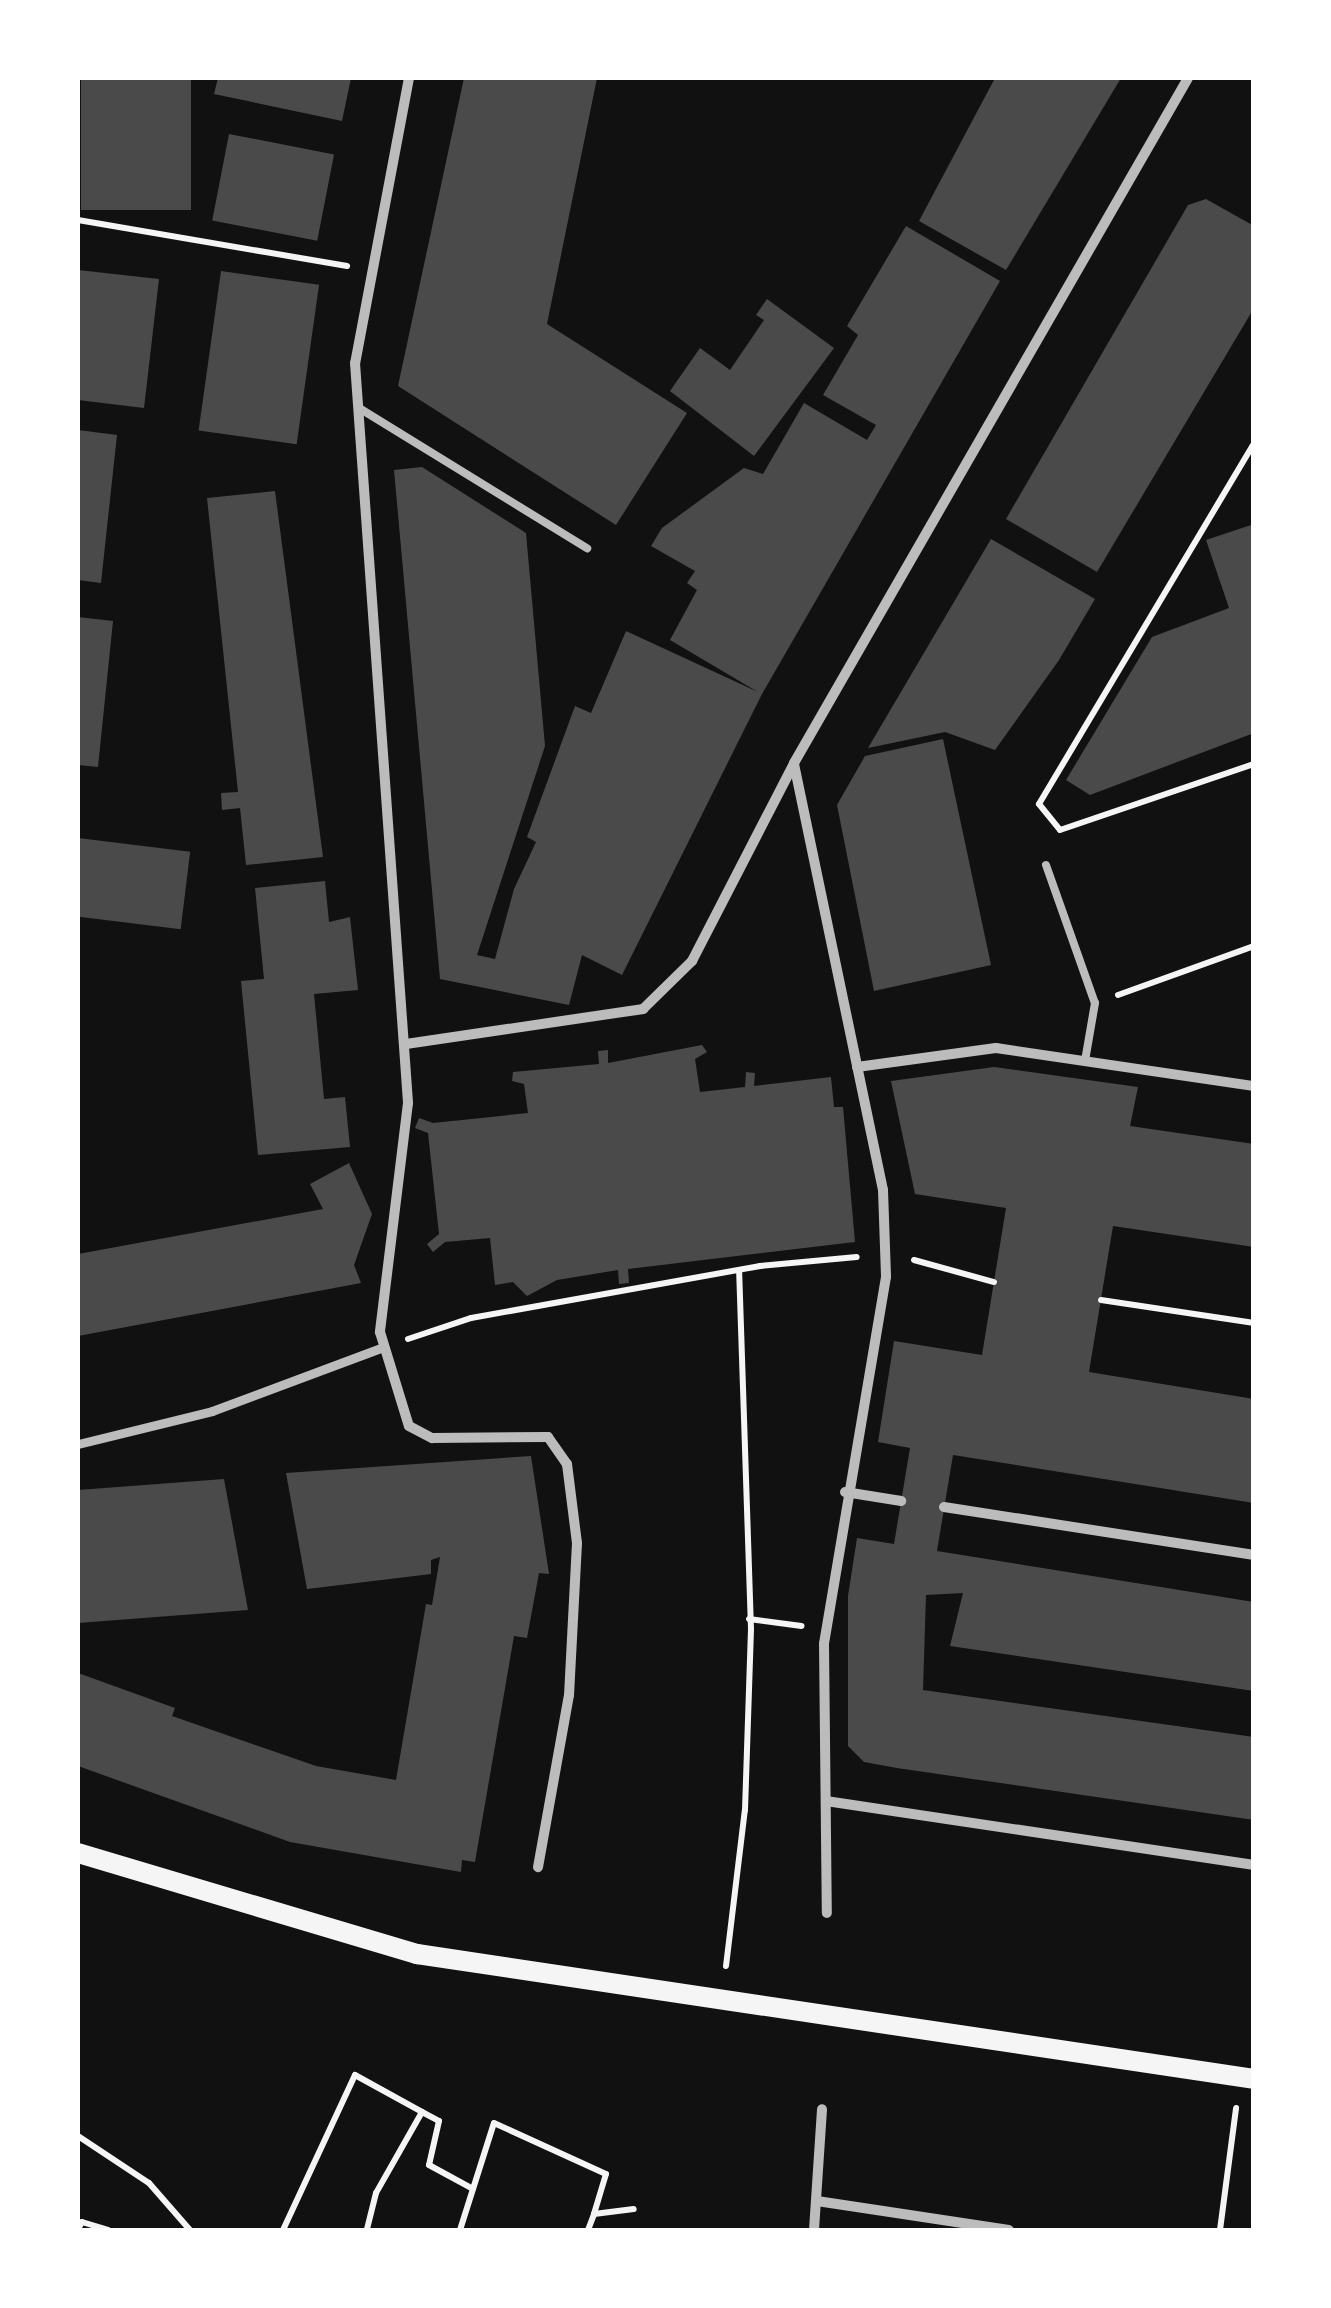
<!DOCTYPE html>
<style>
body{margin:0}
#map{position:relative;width:1331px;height:2308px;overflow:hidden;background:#111;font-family:Roboto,sans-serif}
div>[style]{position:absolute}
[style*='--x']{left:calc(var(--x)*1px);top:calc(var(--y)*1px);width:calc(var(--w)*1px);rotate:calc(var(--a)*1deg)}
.building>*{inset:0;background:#4a4a4a;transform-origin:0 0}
.path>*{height:6px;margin:-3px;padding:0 3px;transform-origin:3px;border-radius:3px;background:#f5f5f5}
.service>*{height:8px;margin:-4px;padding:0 4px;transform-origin:4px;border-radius:4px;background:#bcbcbc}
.pedestrian>*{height:9px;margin:-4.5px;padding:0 4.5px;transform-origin:4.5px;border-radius:4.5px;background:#bcbcbc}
.minor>*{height:10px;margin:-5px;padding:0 5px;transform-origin:5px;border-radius:5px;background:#bcbcbc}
.secondary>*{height:20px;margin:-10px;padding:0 10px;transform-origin:10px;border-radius:10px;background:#f5f5f5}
span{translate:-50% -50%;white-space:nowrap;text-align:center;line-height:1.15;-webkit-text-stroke:10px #fff;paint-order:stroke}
.frame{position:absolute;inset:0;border:80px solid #fff;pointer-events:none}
</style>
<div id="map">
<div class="building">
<i style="left:81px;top:78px;width:110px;height:132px"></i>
<i style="clip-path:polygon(218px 78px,351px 78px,342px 121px,214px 94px)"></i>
<i style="clip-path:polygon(464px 78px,597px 78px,547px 324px,687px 413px,616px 525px,398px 386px)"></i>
<i style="clip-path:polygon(995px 78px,1121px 78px,1006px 270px,919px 221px)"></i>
<i style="left:229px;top:134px;width:107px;height:88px;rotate:11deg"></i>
<i style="clip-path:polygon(1206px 199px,1254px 226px,1254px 308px,1097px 572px,1006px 519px,1188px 205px)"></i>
<i style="clip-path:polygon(906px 226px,1000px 281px,762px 694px,622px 975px,582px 955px,569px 1005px,440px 979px,394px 470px,422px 467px,526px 533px,545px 746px,477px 955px,495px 959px,514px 889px,536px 842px,527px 837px,575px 706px,591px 713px,626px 631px,758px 692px,670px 640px,697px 590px,687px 583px,695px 571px,651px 546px,662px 528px,744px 468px,763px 474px,804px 403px,867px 440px,876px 425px,823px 395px,858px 335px,847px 326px)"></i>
<i style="clip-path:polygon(78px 270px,159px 279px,144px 408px,78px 400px)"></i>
<i style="left:221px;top:271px;width:99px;height:161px;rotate:8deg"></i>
<i style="clip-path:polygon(767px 299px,834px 348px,754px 456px,670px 391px,700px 348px,730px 370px,764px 320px,756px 315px)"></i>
<i style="clip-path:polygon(78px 430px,117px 435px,101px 583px,78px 580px)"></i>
<i style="clip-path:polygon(275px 491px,323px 857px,246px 865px,240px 808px,222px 810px,221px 793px,238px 792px,207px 498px)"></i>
<i style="clip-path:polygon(1254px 524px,1254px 733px,1090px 795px,1066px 780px,1152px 637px,1229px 608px,1206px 540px)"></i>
<i style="clip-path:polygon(991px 539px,1095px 599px,1059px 660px,995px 750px,945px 732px,868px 748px)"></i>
<i style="clip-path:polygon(78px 617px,113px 621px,98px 767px,78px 765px)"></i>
<i style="clip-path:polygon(943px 739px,991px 965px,874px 991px,837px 805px,865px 756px)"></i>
<i style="left:78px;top:838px;width:113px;height:78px;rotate:7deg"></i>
<i style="clip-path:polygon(325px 881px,329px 922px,350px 917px,358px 990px,314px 994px,324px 1099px,345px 1097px,350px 1147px,258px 1155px,241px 981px,264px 979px,255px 888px)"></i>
<i style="clip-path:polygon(702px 1045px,707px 1052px,695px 1059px,700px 1092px,745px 1087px,746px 1072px,755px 1073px,754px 1086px,831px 1077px,834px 1107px,843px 1107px,855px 1242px,628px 1269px,629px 1283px,619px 1284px,618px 1270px,557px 1280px,527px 1296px,513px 1282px,495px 1285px,490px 1238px,445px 1242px,433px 1252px,427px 1244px,439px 1234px,428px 1133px,415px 1128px,419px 1118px,433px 1123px,528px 1113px,524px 1084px,512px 1081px,513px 1072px,599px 1064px,598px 1051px,608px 1050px,608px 1063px)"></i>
<i style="clip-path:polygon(994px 1067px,1138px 1087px,1130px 1126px,1254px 1144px,1254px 1247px,1113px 1226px,1089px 1372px,1254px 1399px,1254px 1503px,953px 1455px,937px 1551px,1254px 1602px,1254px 1691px,950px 1646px,963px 1593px,926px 1595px,923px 1690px,1254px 1737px,1254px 1820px,897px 1768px,864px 1762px,848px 1746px,848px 1596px,857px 1538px,894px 1544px,910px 1448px,878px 1442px,894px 1341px,982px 1355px,1006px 1208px,915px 1194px,891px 1081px)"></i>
<i style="clip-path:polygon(349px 1163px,372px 1214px,354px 1265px,361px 1283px,78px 1336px,78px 1254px,323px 1209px,310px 1184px)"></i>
<i style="clip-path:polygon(531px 1456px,549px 1574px,539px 1573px,527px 1638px,514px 1636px,475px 1862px,462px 1860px,461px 1872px,290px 1842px,78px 1766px,78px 1673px,175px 1708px,172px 1716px,316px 1766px,396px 1780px,426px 1604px,432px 1605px,440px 1557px,431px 1560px,431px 1574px,307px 1589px,286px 1473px)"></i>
<i style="clip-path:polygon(224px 1479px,248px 1610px,78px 1623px,78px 1490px)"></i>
</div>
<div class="path">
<i style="--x:78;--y:220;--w:273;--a:9.7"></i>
<i style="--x:1253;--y:445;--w:418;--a:120.8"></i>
<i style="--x:1039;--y:804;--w:33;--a:51"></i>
<i style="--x:1060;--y:830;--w:205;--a:-18.8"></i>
<i style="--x:1118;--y:995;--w:145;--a:-19.8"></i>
<i style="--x:914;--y:1260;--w:83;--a:15.4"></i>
<i style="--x:1101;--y:1300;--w:155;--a:8.5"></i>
<i style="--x:408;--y:1339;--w:66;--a:-18.4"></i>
<i style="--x:471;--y:1318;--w:294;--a:-10.2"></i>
<i style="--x:760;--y:1266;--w:97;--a:-5.3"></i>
<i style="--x:749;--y:1619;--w:53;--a:7.5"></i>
<i style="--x:726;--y:1966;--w:157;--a:-83.1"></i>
<i style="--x:745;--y:1810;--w:181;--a:-88.1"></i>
<i style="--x:751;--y:1629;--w:359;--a:-91.9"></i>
<i style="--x:422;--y:2112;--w:19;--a:28"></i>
<i style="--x:439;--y:2121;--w:45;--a:102.8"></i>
<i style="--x:429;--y:2165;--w:50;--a:28.6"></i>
<i style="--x:78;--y:2136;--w:85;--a:33.5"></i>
<i style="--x:149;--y:2183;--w:62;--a:48.9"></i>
<i style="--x:78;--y:2229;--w:8;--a:-60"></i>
<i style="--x:82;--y:2222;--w:27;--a:17"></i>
<i style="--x:283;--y:2230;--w:171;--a:-65.1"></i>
<i style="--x:355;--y:2075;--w:77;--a:28.9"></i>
<i style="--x:422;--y:2112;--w:93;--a:119.6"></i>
<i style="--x:376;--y:2193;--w:38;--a:104"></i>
<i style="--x:460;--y:2230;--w:112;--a:-72.4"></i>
<i style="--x:494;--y:2123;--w:123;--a:24.5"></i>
<i style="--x:606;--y:2174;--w:42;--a:106.7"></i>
<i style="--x:588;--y:2230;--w:17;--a:-69"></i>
<i style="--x:594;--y:2214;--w:40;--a:-7.1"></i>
<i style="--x:1220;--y:2230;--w:123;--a:-82.5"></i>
</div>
<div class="service">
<i style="--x:359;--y:408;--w:268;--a:31.6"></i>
<i style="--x:1046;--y:865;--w:146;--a:70.5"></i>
<i style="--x:1095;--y:1003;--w:59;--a:99.8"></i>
</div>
<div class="pedestrian">
<i style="--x:78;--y:1444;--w:138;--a:-13.8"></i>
<i style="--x:212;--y:1411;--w:183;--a:-20.5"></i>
</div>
<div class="minor">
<i style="--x:409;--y:78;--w:290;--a:100.7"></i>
<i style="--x:355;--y:363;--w:742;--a:85.9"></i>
<i style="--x:408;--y:1103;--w:231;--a:97"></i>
<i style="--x:380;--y:1332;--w:98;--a:72.9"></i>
<i style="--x:409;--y:1426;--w:26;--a:28"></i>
<i style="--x:432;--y:1438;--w:116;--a:-0.5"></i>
<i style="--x:548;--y:1437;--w:33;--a:55"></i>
<i style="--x:567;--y:1464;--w:80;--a:82.8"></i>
<i style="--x:577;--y:1543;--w:152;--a:93"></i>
<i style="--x:569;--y:1695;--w:175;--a:100.2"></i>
<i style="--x:794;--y:764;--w:435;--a:78.2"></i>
<i style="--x:883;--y:1190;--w:87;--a:88"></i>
<i style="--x:886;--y:1277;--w:372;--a:99.6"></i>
<i style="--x:824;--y:1644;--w:269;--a:89.4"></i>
<i style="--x:406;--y:1044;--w:240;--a:-8.4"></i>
<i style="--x:643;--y:1009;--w:69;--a:-44.4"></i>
<i style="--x:692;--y:961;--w:223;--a:-62.7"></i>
<i style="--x:794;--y:763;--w:790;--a:-60.09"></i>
<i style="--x:857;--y:1067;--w:140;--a:-7.8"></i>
<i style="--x:996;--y:1048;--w:261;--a:8.4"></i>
<i style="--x:845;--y:1492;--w:57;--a:9.1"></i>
<i style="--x:944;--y:1507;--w:314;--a:8.8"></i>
<i style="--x:826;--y:1801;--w:433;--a:8.5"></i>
<i style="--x:817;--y:2201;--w:194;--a:8.6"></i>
<i style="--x:814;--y:2230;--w:121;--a:-86.2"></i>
</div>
<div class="secondary">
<i style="--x:78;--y:1853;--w:354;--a:16.6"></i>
<i style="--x:417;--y:1954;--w:846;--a:8.49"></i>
</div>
<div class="frame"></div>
</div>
